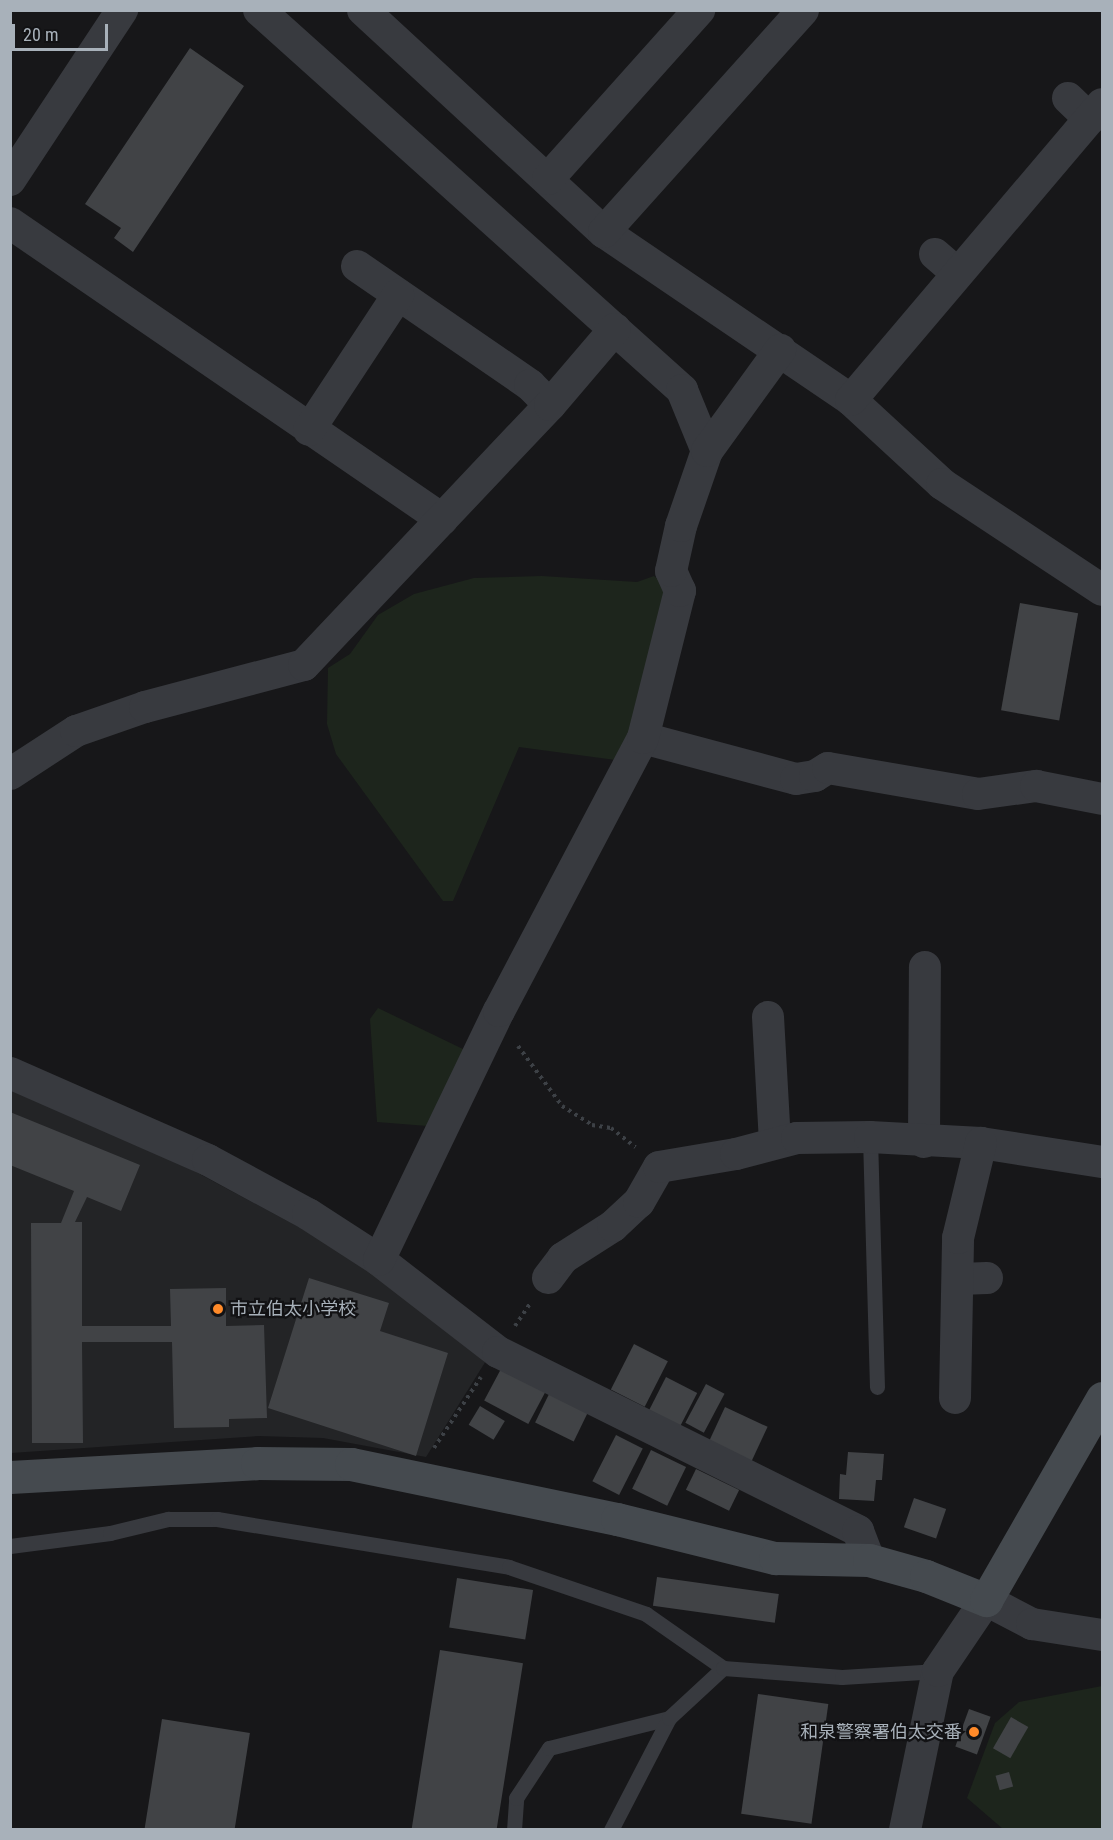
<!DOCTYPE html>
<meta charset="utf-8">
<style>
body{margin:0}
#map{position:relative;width:1113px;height:1840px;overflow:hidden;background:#171719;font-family:"Roboto Condensed","Noto Sans JP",sans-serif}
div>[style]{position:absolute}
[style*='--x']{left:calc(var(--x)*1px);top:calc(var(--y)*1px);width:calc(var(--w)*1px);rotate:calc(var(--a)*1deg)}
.built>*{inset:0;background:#232426}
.green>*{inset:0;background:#1d251c}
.building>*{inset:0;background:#414346;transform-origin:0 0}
.path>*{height:4px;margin-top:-2px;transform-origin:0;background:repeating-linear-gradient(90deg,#3d4146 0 3px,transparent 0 7.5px)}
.lane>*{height:15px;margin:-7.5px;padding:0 7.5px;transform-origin:7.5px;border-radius:7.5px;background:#383a3f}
.street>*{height:32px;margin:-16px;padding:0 16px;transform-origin:16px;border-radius:16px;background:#383a3f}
.secondary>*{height:33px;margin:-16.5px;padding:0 16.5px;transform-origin:16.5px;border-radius:16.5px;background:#454a4f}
.dots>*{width:16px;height:16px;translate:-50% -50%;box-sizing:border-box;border:3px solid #121214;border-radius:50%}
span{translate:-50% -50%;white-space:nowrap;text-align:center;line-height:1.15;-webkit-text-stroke:4.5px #121214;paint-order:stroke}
.poi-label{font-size:18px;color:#a8b1ba}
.left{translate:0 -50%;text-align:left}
.right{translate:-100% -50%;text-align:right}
.frame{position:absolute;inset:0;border:12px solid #a8b1ba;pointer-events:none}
.scale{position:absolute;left:12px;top:24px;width:96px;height:27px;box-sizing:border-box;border:3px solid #a8b1ba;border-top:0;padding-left:8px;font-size:18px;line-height:21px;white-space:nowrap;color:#a8b1ba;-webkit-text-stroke:4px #121214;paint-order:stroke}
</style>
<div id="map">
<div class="built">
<i style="clip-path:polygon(11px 1087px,170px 1158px,362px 1261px,489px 1356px,426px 1457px,323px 1438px,259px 1436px,11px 1453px)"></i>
</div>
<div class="green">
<i style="clip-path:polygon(542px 576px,637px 582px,654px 576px,668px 588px,623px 761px,519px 747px,453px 901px,443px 901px,336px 754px,327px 724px,328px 668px,350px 654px,378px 615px,414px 594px,474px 578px)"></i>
<i style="clip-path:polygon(378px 1008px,465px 1050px,440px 1127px,377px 1122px,370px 1019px)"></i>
<i style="clip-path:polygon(1102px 1686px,1102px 1829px,1003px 1829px,967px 1798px,995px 1723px,1019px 1702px)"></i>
</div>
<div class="building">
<i style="clip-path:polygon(190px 48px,244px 86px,133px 252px,114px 238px,121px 228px,85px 204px)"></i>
<i style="left:1020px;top:603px;width:59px;height:109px;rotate:10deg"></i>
<i style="clip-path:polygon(10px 1112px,140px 1165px,121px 1211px,87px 1197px,75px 1222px,82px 1222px,82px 1326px,171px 1326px,170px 1289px,226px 1288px,226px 1326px,264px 1325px,267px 1418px,229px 1419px,229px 1427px,174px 1428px,172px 1342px,82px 1342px,83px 1443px,32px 1443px,31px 1223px,61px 1223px,74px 1191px,10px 1165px)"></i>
<i style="clip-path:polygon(309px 1278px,389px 1303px,380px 1331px,448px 1353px,416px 1456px,268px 1408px)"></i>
<i style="left:634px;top:1344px;width:38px;height:51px;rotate:27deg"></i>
<i style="left:502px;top:1367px;width:50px;height:38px;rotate:28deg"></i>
<i style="left:666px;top:1377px;width:35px;height:37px;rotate:27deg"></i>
<i style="left:706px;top:1384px;width:21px;height:44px;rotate:28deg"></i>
<i style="left:550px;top:1392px;width:43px;height:34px;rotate:26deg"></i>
<i style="left:480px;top:1406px;width:29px;height:22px;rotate:31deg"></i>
<i style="left:725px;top:1407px;width:47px;height:38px;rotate:25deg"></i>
<i style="left:616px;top:1435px;width:30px;height:52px;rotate:27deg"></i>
<i style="left:651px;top:1450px;width:39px;height:43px;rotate:26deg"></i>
<i style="clip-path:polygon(848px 1452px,884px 1454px,882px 1480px,876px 1480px,874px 1501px,839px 1499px,840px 1474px,846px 1475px)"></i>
<i style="left:696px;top:1469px;width:48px;height:23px;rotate:26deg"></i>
<i style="left:914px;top:1498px;width:34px;height:31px;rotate:19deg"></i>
<i style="left:657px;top:1577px;width:123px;height:29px;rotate:8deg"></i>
<i style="left:457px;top:1578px;width:77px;height:50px;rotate:9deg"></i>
<i style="left:440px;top:1650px;width:84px;height:182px;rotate:9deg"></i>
<i style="left:758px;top:1694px;width:71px;height:121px;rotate:8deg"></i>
<i style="left:969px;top:1709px;width:23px;height:40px;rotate:20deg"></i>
<i style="left:1011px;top:1717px;width:20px;height:36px;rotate:30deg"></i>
<i style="left:162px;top:1719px;width:89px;height:112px;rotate:9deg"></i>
<i style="left:1009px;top:1772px;width:15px;height:14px;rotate:74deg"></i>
</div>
<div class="path">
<i style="--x:518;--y:1046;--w:74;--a:53.7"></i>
<i style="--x:562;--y:1106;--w:36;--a:32"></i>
<i style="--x:592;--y:1125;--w:19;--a:9"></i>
<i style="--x:611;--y:1128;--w:31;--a:38"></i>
<i style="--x:515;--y:1326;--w:29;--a:-56"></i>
<i style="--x:434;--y:1448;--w:85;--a:-56.5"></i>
</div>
<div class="lane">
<i style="--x:870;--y:1137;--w:250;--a:88.4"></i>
<i style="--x:10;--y:1546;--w:101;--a:-7.4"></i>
<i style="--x:110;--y:1533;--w:60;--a:-13.6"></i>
<i style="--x:168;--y:1519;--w:49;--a:0"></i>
<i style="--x:217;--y:1519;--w:296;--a:9.3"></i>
<i style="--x:509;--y:1567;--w:145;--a:18.9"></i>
<i style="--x:646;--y:1614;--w:94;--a:35"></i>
<i style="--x:514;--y:1830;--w:32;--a:-86"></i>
<i style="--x:516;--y:1798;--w:60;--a:-56.6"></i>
<i style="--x:549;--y:1748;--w:124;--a:-14"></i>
<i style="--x:611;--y:1830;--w:126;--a:-62.6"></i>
<i style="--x:669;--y:1718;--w:74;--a:-42.8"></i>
<i style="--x:723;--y:1668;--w:119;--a:4.3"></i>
<i style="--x:842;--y:1677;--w:96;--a:-3.6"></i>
</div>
<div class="street">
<i style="--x:259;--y:10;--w:569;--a:41.93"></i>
<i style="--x:682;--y:390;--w:66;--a:67.7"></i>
<i style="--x:363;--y:10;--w:328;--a:42.7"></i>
<i style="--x:604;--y:232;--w:299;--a:34.2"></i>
<i style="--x:851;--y:400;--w:124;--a:42.7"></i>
<i style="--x:942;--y:484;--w:192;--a:33.5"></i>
<i style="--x:1068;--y:98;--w:30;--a:44"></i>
<i style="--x:548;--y:179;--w:227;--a:-48.2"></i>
<i style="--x:10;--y:180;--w:204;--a:-56.6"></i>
<i style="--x:10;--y:223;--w:524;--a:34.42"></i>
<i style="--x:604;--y:232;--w:298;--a:-48.1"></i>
<i style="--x:935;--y:254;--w:29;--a:41"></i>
<i style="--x:357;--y:266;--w:210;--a:34.5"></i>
<i style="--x:530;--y:385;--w:28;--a:45"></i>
<i style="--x:851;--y:400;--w:388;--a:-49.7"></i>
<i style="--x:309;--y:430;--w:162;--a:-56.6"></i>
<i style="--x:643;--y:738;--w:158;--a:15"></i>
<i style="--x:796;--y:779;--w:19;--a:-9"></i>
<i style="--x:815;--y:776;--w:15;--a:-32"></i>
<i style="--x:828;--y:768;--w:152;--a:9.8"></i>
<i style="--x:978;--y:794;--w:59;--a:-7.9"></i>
<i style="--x:1036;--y:786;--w:67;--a:11.1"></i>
<i style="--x:10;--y:774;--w:79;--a:-33.1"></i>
<i style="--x:76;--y:731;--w:73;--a:-19.2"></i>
<i style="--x:145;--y:707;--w:164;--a:-14.8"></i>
<i style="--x:304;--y:665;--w:358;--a:-46.6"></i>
<i style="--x:550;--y:405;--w:100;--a:-49.5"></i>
<i style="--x:768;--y:1017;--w:125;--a:86.8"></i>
<i style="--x:10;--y:1073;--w:216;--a:23.7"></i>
<i style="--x:208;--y:1160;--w:114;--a:28.4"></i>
<i style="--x:308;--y:1214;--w:85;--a:32.9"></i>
<i style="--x:379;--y:1260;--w:150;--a:37.7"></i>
<i style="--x:498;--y:1352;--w:402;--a:26.4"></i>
<i style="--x:858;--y:1531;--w:31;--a:69"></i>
<i style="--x:924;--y:1142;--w:175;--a:-89.7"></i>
<i style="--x:379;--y:1260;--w:276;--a:-64.3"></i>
<i style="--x:499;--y:1011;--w:309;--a:-62.2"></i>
<i style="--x:643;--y:738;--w:152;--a:-75.9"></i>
<i style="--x:680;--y:591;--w:22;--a:-114"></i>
<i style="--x:671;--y:571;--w:46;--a:-77.5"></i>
<i style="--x:681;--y:526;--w:79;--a:-70.9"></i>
<i style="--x:707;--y:451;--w:125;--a:-54.1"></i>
<i style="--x:548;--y:1278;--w:25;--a:-53"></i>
<i style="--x:563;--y:1258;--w:59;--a:-32.6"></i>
<i style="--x:613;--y:1226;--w:35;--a:-43"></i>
<i style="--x:639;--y:1202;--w:40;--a:-60.3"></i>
<i style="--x:659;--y:1167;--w:78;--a:-9.6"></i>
<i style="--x:736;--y:1154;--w:63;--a:-14.7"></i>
<i style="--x:797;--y:1138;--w:73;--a:-0.8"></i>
<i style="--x:870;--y:1137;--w:111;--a:3.1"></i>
<i style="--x:981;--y:1143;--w:122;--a:8.9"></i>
<i style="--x:959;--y:1279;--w:28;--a:-2"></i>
<i style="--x:955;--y:1398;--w:160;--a:-88.9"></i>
<i style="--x:958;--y:1238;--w:98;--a:-76.4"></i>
<i style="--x:905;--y:1830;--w:162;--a:-78.3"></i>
<i style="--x:938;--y:1671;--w:86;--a:-55.9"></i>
<i style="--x:986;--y:1600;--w:52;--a:27.6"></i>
<i style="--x:1032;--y:1624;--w:71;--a:8.9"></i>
</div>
<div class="secondary">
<i style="--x:10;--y:1477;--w:247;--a:-3.2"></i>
<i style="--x:257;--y:1463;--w:94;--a:0.6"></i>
<i style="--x:351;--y:1464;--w:272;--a:11.7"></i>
<i style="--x:617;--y:1519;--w:163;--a:13.9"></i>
<i style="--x:775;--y:1558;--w:94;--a:1.2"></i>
<i style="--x:869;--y:1560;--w:59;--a:15.7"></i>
<i style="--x:926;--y:1576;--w:65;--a:21.8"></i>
<i style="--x:986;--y:1600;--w:233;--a:-60.1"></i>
</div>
<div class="dots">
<i style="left:218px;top:1309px;background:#ff8a29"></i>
<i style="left:974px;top:1732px;background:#ff8a29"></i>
</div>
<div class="poi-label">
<span class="left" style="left:230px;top:1309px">市立伯太小学校</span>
<span class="right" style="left:962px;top:1732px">和泉警察署伯太交番</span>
</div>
<div class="frame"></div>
<div class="scale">20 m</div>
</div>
